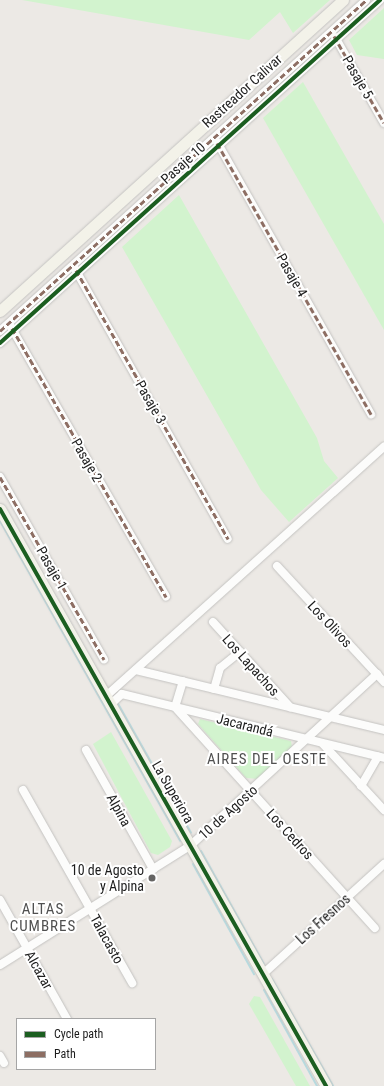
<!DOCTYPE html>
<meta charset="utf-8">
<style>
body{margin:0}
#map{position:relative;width:384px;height:1086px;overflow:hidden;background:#ece9e5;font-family:"Roboto Condensed",sans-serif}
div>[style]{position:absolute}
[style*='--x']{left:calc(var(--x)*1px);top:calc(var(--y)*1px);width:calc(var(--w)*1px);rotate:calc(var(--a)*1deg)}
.park>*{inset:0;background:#d2f3ce}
.stream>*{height:2px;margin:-1px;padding:0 1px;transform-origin:1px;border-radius:1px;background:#b7dce1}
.roads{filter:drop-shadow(0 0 1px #c4c3c1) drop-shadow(0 0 1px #c4c3c1)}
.street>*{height:8px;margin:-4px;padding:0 4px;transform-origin:4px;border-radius:4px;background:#fcfcfb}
.secondary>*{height:11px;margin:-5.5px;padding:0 5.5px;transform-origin:5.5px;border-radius:5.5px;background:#f3f2e9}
.quiet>*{height:3px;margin-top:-1.5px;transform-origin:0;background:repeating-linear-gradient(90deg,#8d6e63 0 6px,transparent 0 9px)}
.cycleway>*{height:4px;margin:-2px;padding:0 2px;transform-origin:2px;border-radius:2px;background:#1b5e20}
.dots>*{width:11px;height:11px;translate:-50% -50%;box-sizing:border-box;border:2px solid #fff;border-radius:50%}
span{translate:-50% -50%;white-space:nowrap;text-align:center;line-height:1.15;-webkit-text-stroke:4px #fff;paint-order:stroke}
.street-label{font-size:14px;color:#1d1d1d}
.poi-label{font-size:14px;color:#1d1d1d}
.right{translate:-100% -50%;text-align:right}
.neighbourhood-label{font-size:15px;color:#505050;letter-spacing:1px}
.legend{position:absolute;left:16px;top:1018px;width:140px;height:52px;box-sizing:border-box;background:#fff;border:1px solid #a5a5a5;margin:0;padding:5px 7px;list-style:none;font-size:12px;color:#1d1d1d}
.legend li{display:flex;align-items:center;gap:8px;height:20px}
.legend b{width:20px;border:1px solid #a5a5a5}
</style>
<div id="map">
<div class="park">
<i style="clip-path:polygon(22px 0,330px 0,293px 33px,280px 12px,249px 40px)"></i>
<i style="clip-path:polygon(384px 8px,384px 59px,357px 55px,349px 40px)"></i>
<i style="clip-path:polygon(303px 82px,384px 224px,384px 330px,263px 118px)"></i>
<i style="clip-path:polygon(179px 195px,317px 438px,324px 461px,338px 478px,289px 522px,261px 490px,122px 247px)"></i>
<i style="clip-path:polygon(200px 719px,291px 741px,292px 747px,258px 779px,246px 778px,198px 724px)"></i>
<i style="clip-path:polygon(111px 732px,172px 841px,170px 847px,158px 855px,151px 853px,93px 744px)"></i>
<i style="clip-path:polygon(254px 996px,260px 997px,310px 1086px,296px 1086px,249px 1004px)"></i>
</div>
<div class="stream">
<i style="--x:0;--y:521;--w:367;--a:60.6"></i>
<i style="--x:117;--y:702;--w:150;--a:60.5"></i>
<i style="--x:201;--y:851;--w:129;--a:60.9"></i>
<i style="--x:193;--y:864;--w:126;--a:61"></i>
<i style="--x:272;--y:979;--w:123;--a:60.3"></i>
<i style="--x:264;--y:990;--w:110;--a:61.1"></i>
</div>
<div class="roads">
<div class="street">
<i style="--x:335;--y:37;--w:99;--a:60.3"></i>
<i style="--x:217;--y:142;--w:313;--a:60.5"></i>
<i style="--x:75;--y:269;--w:310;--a:60.5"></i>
<i style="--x:11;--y:327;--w:311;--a:60.1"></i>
<i style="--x:0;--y:331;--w:493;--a:-42.1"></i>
<i style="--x:0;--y:343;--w:512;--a:-42.07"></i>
<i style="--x:0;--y:477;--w:210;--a:60.3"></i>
<i style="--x:277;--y:566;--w:158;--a:47.3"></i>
<i style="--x:213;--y:622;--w:115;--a:47.8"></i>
<i style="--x:136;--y:670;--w:255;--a:13.6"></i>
<i style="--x:183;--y:681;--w:27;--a:107"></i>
<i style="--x:175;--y:707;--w:298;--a:47.9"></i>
<i style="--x:214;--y:689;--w:22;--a:-74"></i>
<i style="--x:220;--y:668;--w:26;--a:-39"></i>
<i style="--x:105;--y:697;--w:375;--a:-41.9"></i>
<i style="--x:110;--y:705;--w:16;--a:-43"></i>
<i style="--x:122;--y:694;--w:270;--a:13.7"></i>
<i style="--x:323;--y:744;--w:90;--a:47.3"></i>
<i style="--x:86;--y:750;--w:137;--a:60.6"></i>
<i style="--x:361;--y:786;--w:34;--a:-60"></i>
<i style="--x:23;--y:790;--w:222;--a:60.5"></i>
<i style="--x:0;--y:900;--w:137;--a:60.6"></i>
<i style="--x:0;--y:965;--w:226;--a:-32.1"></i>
<i style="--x:191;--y:845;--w:253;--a:-42.6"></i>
<i style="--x:263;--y:974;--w:164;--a:-42.3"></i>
<i style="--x:0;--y:1056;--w:8;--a:60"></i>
</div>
<div class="secondary">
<i style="--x:0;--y:311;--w:463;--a:-42.2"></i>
<i style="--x:0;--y:509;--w:663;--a:60.53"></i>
</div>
</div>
<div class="quiet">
<i style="--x:334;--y:36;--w:100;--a:60.1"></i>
<i style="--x:217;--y:143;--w:312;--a:60.4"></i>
<i style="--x:76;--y:270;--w:309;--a:60.5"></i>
<i style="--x:12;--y:328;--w:310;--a:60.2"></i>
<i style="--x:0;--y:331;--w:493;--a:-42.1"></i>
<i style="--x:0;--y:477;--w:210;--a:60.3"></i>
</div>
<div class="cycleway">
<i style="--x:0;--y:343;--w:512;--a:-42.07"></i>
<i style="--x:0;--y:509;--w:663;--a:60.53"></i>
</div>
<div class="dots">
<i style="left:152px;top:878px;background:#656463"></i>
</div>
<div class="street-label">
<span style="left:358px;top:77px;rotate:60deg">Pasaje 5</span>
<span style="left:242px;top:91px;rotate:-42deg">Rastreador Calivar</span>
<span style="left:183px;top:163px;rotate:-42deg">Pasaje 10</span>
<span style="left:292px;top:275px;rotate:60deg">Pasaje 4</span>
<span style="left:151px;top:402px;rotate:60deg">Pasaje 3</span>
<span style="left:87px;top:460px;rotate:60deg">Pasaje 2</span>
<span style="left:52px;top:568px;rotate:60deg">Pasaje 1</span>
<span style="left:330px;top:624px;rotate:47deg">Los Olivos</span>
<span style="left:251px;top:665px;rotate:48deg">Los Lapachos</span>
<span style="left:245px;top:725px;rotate:14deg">Jacarandá</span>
<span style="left:173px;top:792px;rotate:60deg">La Superiora</span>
<span style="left:119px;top:810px;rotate:61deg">Alpina</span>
<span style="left:228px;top:812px;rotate:-42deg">10 de Agosto</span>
<span style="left:290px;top:834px;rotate:48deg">Los Cedros</span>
<span style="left:323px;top:919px;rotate:-42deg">Los Fresnos</span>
<span style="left:107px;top:939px;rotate:61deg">Talacasto</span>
<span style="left:39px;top:970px;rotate:61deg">Alcazar</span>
</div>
<div class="poi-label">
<span class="right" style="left:144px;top:878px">10 de Agosto<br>y Alpina</span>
</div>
<div class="neighbourhood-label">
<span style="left:267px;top:760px">AIRES DEL OESTE</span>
<span style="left:43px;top:918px">ALTAS<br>CUMBRES</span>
</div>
<ul class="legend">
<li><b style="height:5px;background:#1b5e20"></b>Cycle path</li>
<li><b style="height:5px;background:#8d6e63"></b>Path</li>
</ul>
</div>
